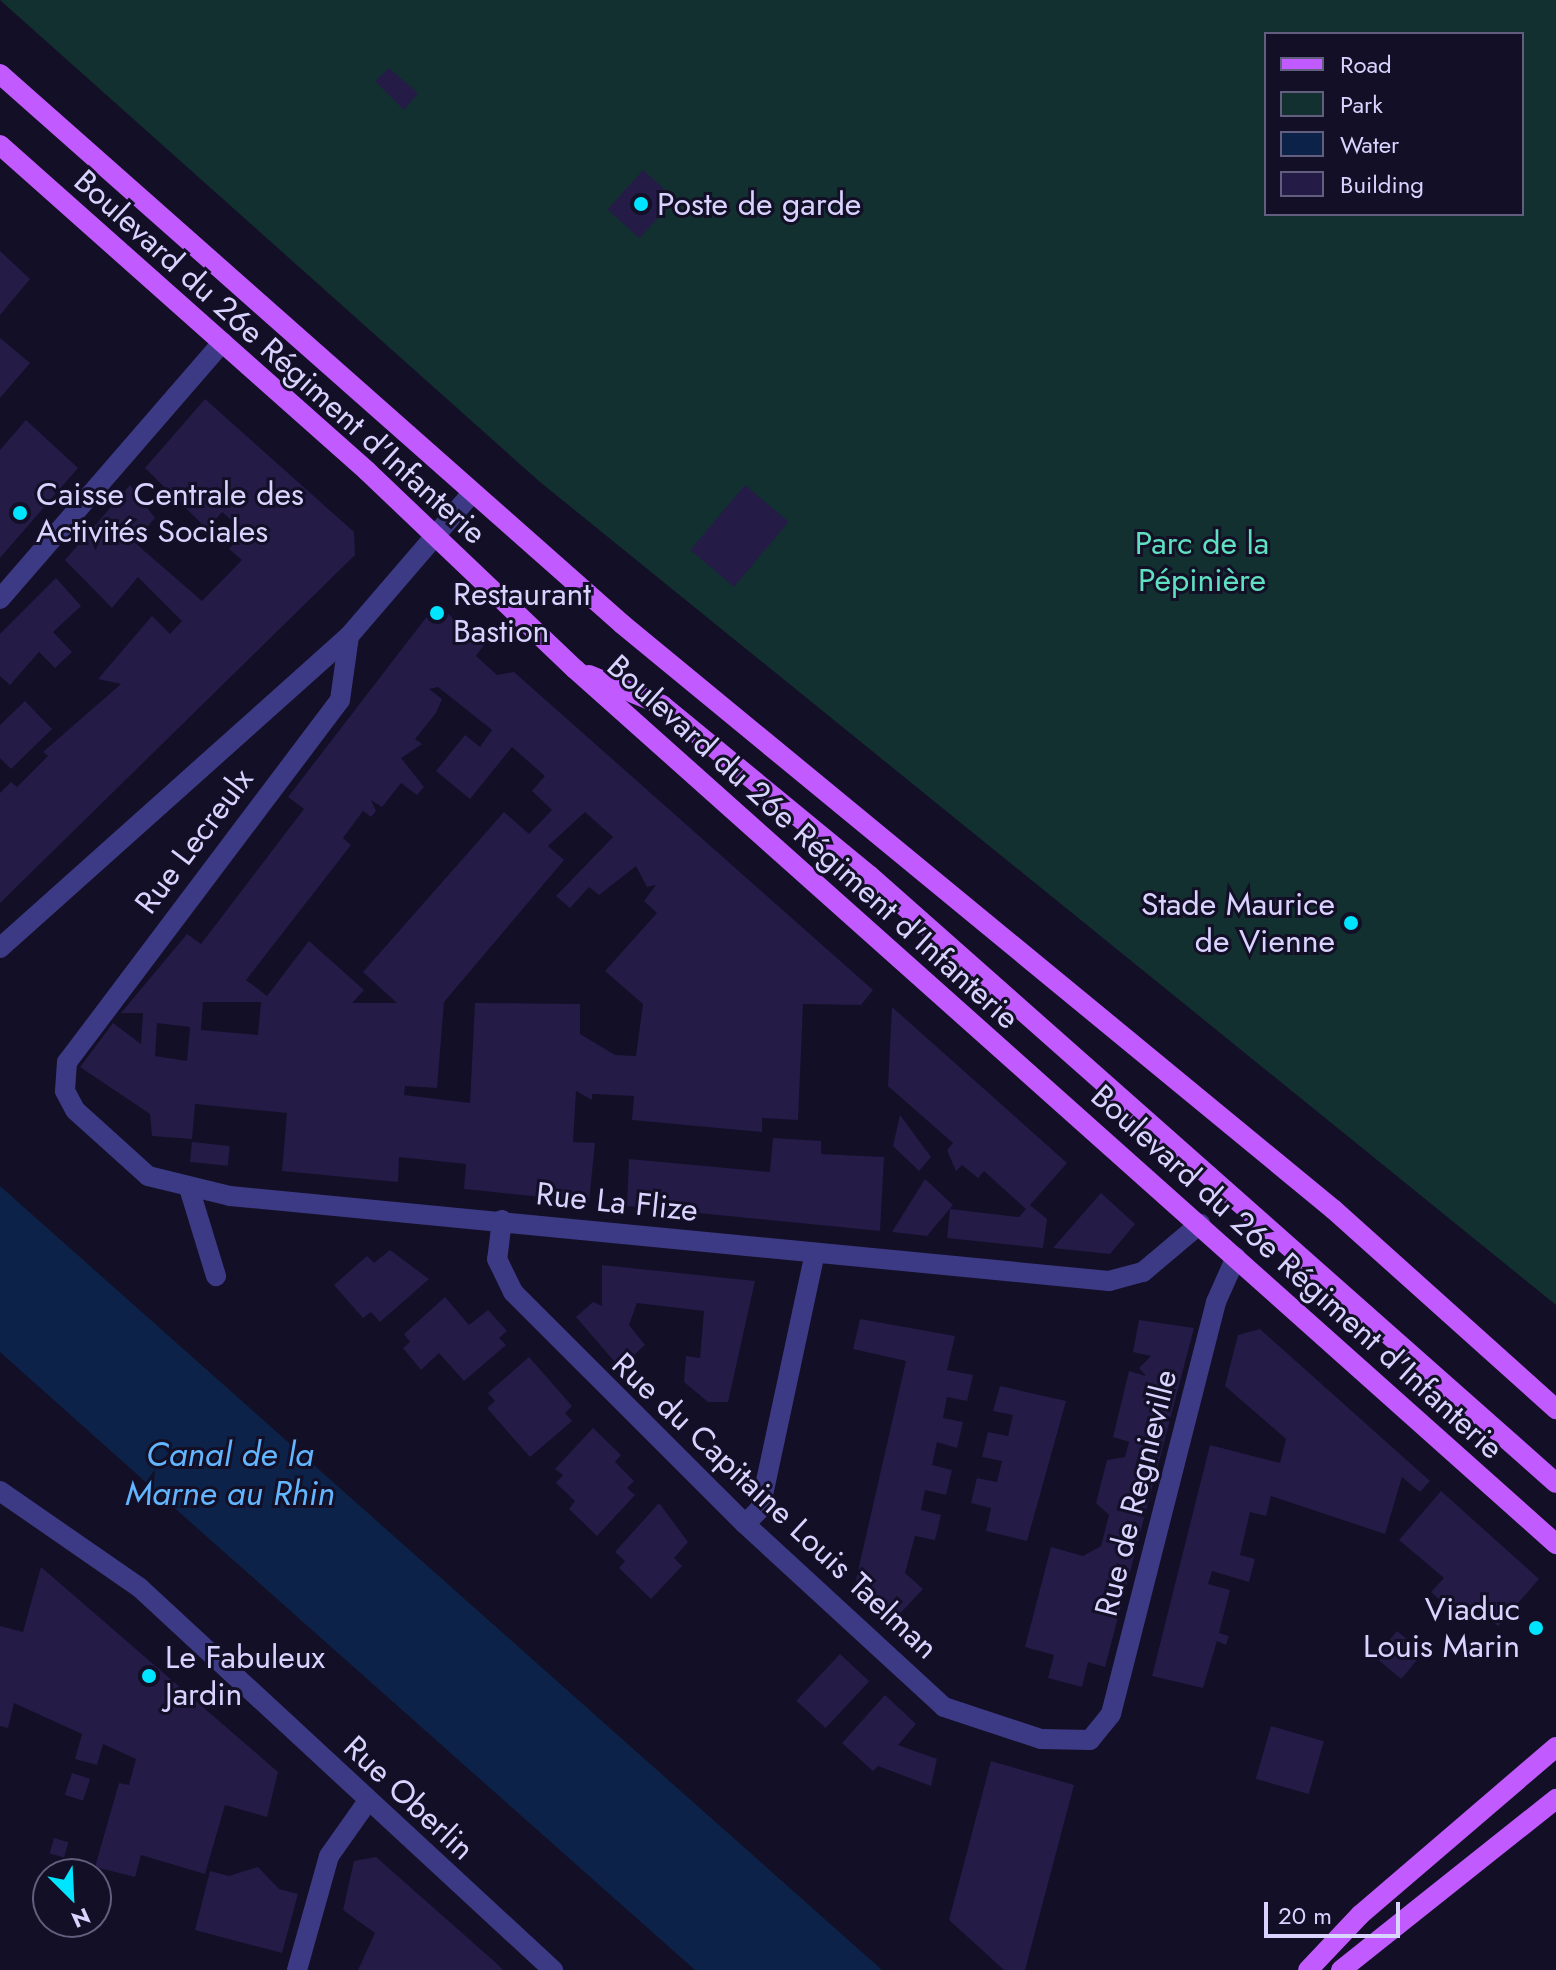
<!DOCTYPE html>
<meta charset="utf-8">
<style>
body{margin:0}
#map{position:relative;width:1556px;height:1970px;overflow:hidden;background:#130f26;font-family:Jost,sans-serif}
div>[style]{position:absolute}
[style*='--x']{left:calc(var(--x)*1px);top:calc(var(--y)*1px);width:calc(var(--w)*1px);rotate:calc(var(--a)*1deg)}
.green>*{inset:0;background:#12302f}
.water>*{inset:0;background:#0c2248}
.building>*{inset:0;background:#241b47;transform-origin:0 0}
.minor>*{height:20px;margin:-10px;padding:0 10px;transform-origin:10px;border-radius:10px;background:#3d3a85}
.major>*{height:20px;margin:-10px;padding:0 10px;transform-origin:10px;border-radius:10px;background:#c25bff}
.dots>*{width:22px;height:22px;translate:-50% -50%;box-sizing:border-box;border:4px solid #130f26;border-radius:50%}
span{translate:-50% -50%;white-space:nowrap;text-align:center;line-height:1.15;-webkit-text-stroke:6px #130f26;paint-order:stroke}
.poi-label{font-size:32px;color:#d9d4ff}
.left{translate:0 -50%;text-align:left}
.right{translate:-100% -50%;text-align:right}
.street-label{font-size:32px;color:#d9d4ff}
.park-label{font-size:32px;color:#5fe0c0}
.water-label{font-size:34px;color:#62b6ff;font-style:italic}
.legend{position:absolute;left:1264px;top:32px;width:260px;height:184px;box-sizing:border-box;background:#130f26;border:2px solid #625e7d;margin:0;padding:10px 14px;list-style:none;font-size:24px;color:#d9d4ff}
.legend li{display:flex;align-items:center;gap:16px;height:40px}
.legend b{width:40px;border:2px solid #625e7d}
.north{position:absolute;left:32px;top:1858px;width:80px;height:80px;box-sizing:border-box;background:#130f26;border:2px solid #625e7d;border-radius:50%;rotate:156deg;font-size:22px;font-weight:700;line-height:32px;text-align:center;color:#d9d4ff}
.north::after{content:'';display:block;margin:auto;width:28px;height:36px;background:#00e5ff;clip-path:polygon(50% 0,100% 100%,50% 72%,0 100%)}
.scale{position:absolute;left:1264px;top:1902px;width:136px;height:36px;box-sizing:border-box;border:4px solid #d9d4ff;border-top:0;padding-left:10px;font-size:24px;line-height:28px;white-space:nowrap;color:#d9d4ff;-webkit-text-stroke:6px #130f26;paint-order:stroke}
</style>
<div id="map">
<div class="green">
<i style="clip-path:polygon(evenodd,0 0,1556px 0,1556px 1305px,540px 482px,0 0,1266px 34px,1522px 34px,1522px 214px,1266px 214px,1266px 34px)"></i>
</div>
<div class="water">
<i style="clip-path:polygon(0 1186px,882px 1970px,695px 1970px,197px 1528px,0 1352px)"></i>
</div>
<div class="building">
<i style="clip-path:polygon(389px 68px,418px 93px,404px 110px,375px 81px)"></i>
<i style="left:643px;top:170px;width:43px;height:53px;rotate:42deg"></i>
<i style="clip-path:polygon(0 251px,30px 279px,0 315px)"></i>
<i style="clip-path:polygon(0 338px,30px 363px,0 398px)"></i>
<i style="clip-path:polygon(205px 399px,354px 532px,355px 555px,0 903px,0 793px,11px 782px,17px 787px,48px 756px,43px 752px,121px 684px,98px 679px,152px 616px,170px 634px,182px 621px,138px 577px,112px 608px,65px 560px,130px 485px,155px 518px,134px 542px,202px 601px,242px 560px,229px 549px,244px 531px,222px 512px,207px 529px,145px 468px)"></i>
<i style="clip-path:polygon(26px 420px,78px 468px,0 558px,0 450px)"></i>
<i style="left:745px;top:485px;width:57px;height:85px;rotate:40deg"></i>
<i style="clip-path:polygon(56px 578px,81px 606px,53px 632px,72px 652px,55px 668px,39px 652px,10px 685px,0 676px,0 634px)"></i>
<i style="clip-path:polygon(evenodd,445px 611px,484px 645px,476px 656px,497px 675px,514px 672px,873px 990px,861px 1005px,803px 1004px,798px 1120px,762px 1118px,762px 1132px,632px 1120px,634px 1096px,592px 1094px,592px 1100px,576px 1091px,573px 1142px,595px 1143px,589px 1202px,464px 1189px,466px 1164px,399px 1157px,398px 1182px,282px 1171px,287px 1113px,195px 1104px,192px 1139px,152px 1136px,150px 1114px,80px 1067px,113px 1023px,141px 1044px,143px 1013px,121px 1013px,187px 934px,201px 944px,304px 809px,288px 797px,428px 615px,445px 611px,438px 687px,492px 730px,480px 747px,465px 735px,436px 771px,470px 799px,512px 747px,545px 776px,532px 791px,552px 810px,529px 834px,504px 812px,363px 972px,397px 1003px,352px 1003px,364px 990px,309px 941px,267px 996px,246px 980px,351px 845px,343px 838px,363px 811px,371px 817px,376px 811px,371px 800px,382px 807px,401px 783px,417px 795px,424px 787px,401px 758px,422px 744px,415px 739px,436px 713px,442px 699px,429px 689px,438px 687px,445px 611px,585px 812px,613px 837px,556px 896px,570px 908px,589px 887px,599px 895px,636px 866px,647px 887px,656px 885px,644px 901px,657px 913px,605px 971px,643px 1004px,636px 1056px,615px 1055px,580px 1034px,580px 1004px,475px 1003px,470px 1103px,404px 1095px,405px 1086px,437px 1088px,444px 1002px,564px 860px,548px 846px,585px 812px,445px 611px,203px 1002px,261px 1002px,258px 1035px,201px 1030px,203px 1002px,445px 611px,157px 1023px,190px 1027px,187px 1061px,155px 1056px,157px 1023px)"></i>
<i style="clip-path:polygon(25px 701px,52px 729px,11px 769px,0 758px,0 725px)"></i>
<i style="clip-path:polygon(892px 1007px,1067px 1163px,1030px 1205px,1047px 1219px,1043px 1248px,947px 1238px,950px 1209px,1019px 1217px,1026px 1209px,984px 1171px,978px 1178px,962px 1165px,956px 1171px,947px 1150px,953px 1143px,888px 1086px)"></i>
<i style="clip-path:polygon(900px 1115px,931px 1157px,919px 1171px,893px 1146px)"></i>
<i style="clip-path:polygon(773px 1138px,821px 1141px,821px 1154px,884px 1157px,880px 1231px,627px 1206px,629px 1159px,770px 1172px)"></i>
<i style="left:192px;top:1142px;width:38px;height:20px;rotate:6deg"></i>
<i style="clip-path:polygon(925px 1179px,953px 1205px,927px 1236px,892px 1232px)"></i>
<i style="clip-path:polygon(1101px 1193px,1135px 1224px,1110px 1254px,1053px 1248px)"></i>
<i style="clip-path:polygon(390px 1250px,429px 1279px,380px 1322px,371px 1312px,363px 1318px,334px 1285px,367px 1256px,374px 1263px)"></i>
<i style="clip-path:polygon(602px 1265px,755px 1281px,728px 1402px,708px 1402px,684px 1382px,686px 1356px,700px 1358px,704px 1311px,637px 1303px,629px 1325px,645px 1345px,620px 1368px,576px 1317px,593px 1302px,602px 1306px)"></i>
<i style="clip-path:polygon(445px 1297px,469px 1325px,488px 1310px,507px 1331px,499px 1338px,506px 1345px,464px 1381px,439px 1353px,421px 1370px,403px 1348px,410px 1342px,404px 1334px)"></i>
<i style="clip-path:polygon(860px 1319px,955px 1336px,947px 1370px,973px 1375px,967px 1401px,947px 1397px,943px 1418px,963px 1422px,957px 1448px,937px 1442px,932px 1465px,952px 1470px,946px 1495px,925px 1490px,921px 1510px,941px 1515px,935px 1540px,915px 1536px,905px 1573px,923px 1589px,894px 1620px,855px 1584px,906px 1361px,853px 1349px)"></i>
<i style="clip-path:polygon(1139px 1320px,1194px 1328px,1105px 1667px,1088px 1662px,1082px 1687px,1048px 1678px,1054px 1655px,1025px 1647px,1051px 1547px,1083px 1556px,1101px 1546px,1109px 1515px,1096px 1503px,1107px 1460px,1125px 1457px,1129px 1442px,1113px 1437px,1129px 1371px,1146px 1376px,1139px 1368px,1151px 1356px,1133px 1352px)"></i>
<i style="clip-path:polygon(1260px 1329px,1430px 1481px,1420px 1492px,1402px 1477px,1385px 1534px,1271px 1496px,1266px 1516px,1250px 1512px,1240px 1555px,1255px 1559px,1249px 1582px,1212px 1571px,1208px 1584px,1230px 1590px,1219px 1633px,1229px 1636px,1226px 1645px,1217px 1641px,1203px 1688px,1152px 1676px,1210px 1445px,1280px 1463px,1286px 1439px,1225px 1386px,1238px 1335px)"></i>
<i style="clip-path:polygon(529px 1357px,572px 1406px,565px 1413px,572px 1421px,530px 1457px,487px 1408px,495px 1401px,488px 1393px)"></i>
<i style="clip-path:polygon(1000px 1386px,1066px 1401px,1027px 1541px,986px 1531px,991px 1508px,971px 1503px,977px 1478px,997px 1482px,1002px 1461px,982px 1457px,988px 1432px,1008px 1436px,1013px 1415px,993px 1411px)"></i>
<i style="clip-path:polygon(593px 1428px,621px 1455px,615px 1462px,634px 1481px,627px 1488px,635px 1495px,597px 1536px,569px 1509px,575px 1501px,556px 1483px,563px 1475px,555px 1469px)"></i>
<i style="clip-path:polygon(1441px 1491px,1539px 1579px,1498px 1626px,1479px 1609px,1463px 1621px,1431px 1592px,1444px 1578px,1399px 1540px)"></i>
<i style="clip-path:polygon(659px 1503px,688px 1542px,674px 1558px,682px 1566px,651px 1599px,619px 1568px,625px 1561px,615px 1552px)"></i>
<i style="clip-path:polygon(41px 1567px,278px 1772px,267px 1817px,225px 1805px,205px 1874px,141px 1855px,135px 1877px,95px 1867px,119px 1783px,129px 1785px,136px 1759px,103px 1744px,97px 1765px,75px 1759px,82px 1734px,14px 1703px,8px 1728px,0 1726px,0 1626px,23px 1632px)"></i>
<i style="left:1397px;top:1631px;width:34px;height:34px;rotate:40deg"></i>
<i style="left:840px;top:1654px;width:40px;height:64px;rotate:43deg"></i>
<i style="clip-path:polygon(885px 1695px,916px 1724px,898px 1745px,937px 1759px,931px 1786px,878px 1766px,873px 1771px,842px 1743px)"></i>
<i style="left:1271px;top:1726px;width:55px;height:55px;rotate:16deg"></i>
<i style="clip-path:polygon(991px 1761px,1074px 1785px,1025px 1970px,1004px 1970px,949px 1920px)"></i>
<i style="left:72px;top:1773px;width:19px;height:23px;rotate:18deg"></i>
<i style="left:54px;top:1838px;width:15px;height:16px;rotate:16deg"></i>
<i style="clip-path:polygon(376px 1857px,495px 1962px,503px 1970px,358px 1970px,375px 1933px,343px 1910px,354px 1861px)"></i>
<i style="clip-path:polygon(258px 1867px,279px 1889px,298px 1894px,282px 1953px,195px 1930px,210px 1871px,229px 1876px)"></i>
</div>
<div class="minor">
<i style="--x:0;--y:599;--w:340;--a:-49.1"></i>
<i style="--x:349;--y:636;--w:65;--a:98"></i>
<i style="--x:340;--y:700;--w:453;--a:127"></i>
<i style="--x:67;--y:1062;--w:29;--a:94"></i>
<i style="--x:65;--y:1091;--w:21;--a:62"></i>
<i style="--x:75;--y:1110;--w:98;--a:42.1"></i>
<i style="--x:148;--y:1176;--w:84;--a:13.7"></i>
<i style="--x:230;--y:1196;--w:883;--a:5.52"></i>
<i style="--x:1109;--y:1281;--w:35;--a:-15"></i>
<i style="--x:1143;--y:1272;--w:75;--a:-40.1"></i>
<i style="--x:0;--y:948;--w:468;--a:-41.8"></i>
<i style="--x:349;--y:636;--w:189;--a:-49.3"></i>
<i style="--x:190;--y:1191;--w:89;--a:73"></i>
<i style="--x:502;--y:1220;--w:39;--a:97"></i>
<i style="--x:497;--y:1259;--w:37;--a:64"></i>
<i style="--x:513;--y:1292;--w:328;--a:45"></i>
<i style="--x:745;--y:1524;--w:270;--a:42.6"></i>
<i style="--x:944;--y:1707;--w:102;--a:18.3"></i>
<i style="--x:1041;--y:1739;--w:49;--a:1.2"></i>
<i style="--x:1090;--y:1740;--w:33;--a:-51"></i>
<i style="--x:1111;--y:1714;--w:425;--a:-75.7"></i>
<i style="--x:1216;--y:1302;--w:49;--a:-66"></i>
<i style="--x:0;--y:1491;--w:170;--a:34.7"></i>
<i style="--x:140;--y:1588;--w:563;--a:42.77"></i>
<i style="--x:745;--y:1524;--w:21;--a:-45"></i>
<i style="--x:760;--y:1509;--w:262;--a:-77.9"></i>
<i style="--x:297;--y:1970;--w:118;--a:-74.3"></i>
<i style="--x:329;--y:1856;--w:67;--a:-54.7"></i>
</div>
<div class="major">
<i style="--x:0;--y:74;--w:830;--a:41.48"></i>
<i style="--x:622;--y:624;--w:921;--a:39.45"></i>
<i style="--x:1333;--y:1209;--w:300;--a:41.9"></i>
<i style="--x:0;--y:145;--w:491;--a:41.6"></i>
<i style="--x:367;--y:471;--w:287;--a:43.6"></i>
<i style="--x:575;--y:669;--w:1315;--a:41.73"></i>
<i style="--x:589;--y:675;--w:79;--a:22.3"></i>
<i style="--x:662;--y:705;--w:268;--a:39.4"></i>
<i style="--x:869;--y:875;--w:917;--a:41.51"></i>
<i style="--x:1308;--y:1970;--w:76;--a:-46.6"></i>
<i style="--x:1360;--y:1915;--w:258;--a:-40.6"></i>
<i style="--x:1341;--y:1970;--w:275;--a:-38.5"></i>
</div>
<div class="dots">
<i style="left:641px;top:204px;background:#00e5ff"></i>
<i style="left:20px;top:513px;background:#00e5ff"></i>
<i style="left:437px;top:613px;background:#00e5ff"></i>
<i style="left:1351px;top:923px;background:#00e5ff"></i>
<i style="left:1536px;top:1628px;background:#00e5ff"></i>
<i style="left:149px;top:1676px;background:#00e5ff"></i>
</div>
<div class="poi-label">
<span class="left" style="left:657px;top:204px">Poste de garde</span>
<span class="left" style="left:36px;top:513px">Caisse Centrale des<br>Activités Sociales</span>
<span class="left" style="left:453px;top:613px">Restaurant<br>Bastion</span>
<span class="right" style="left:1335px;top:923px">Stade Maurice<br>de Vienne</span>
<span class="right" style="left:1520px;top:1628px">Viaduc<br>Louis Marin</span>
<span class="left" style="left:165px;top:1676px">Le Fabuleux<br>Jardin</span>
</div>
<div class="street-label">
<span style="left:280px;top:357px;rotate:42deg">Boulevard du 26e Régiment d'Infanterie</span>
<span style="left:194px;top:841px;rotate:-53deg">Rue Lecreulx</span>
<span style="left:813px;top:842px;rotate:42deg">Boulevard du 26e Régiment d'Infanterie</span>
<span style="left:617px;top:1202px;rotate:6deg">Rue La Flize</span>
<span style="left:1297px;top:1272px;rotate:42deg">Boulevard du 26e Régiment d'Infanterie</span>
<span style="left:1136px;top:1493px;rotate:-76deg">Rue de Regnieville</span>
<span style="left:775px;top:1506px;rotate:43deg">Rue du Capitaine Louis Taelman</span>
<span style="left:409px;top:1798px;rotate:43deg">Rue Oberlin</span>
</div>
<div class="park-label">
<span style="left:1202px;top:562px">Parc de la<br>Pépinière</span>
</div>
<div class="water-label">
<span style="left:230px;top:1474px">Canal de la<br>Marne au Rhin</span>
</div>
<ul class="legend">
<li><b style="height:10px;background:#c25bff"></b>Road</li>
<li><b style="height:22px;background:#12302f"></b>Park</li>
<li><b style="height:22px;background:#0c2248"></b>Water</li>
<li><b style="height:22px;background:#241b47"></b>Building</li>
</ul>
<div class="north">N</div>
<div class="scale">20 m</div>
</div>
